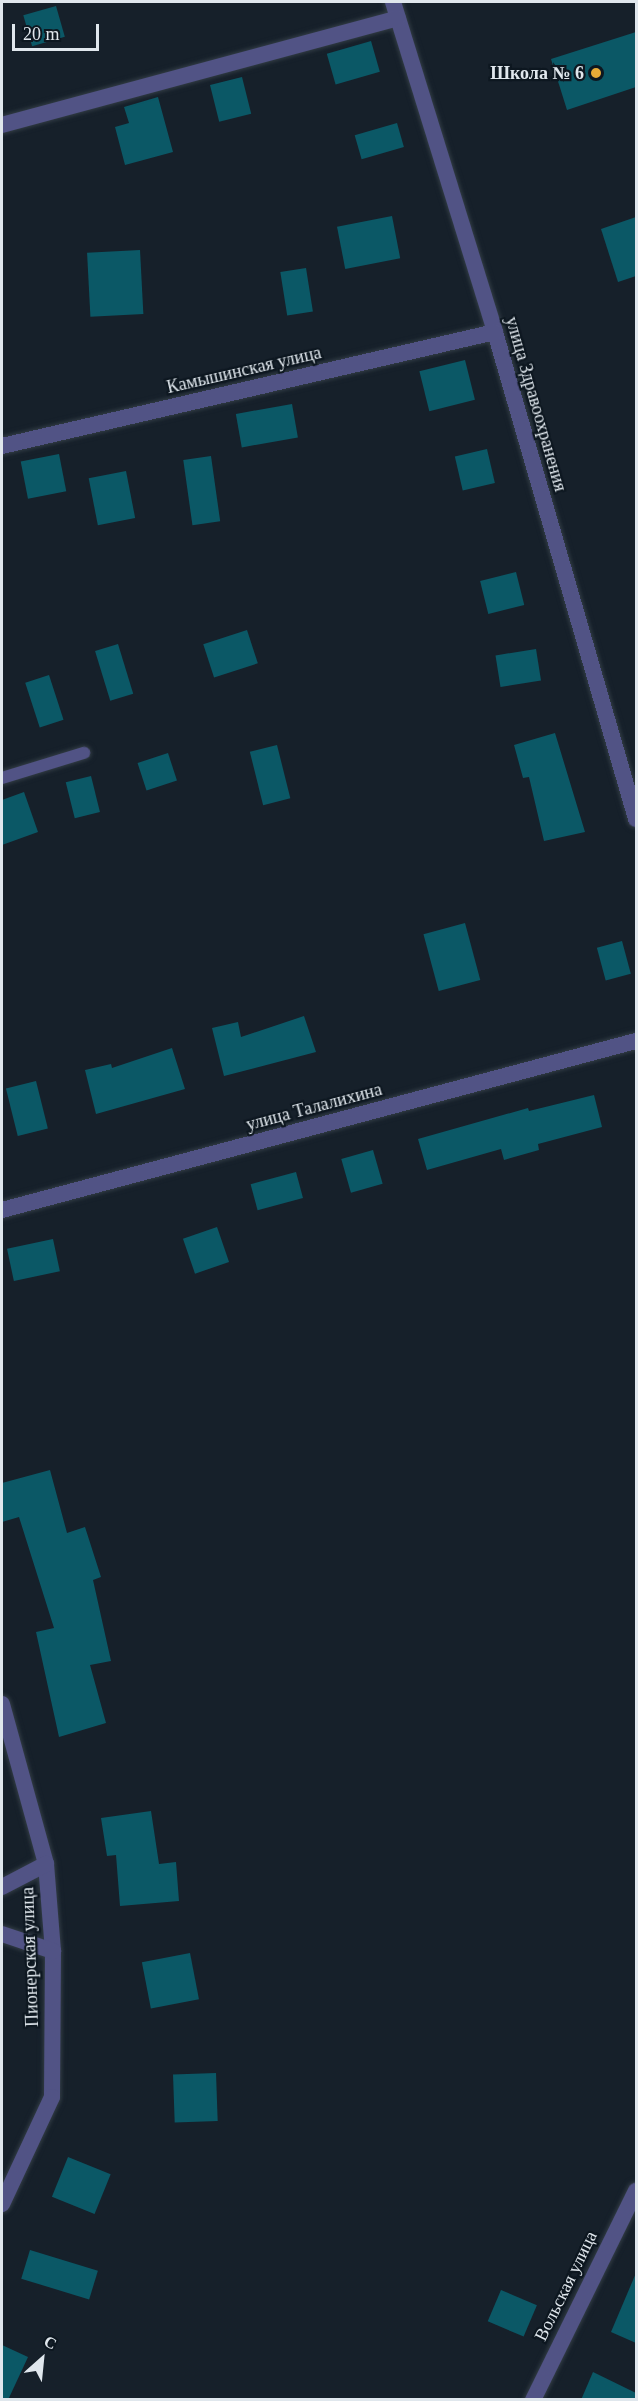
<!DOCTYPE html>
<meta charset="utf-8">
<style>
body{margin:0}
#map{position:relative;width:638px;height:2401px;overflow:hidden;background:#16202a;font-family:Georgia,serif}
div>[style]{position:absolute}
[style*='--x']{left:calc(var(--x)*1px);top:calc(var(--y)*1px);width:calc(var(--w)*1px);rotate:calc(var(--a)*1deg)}
.building>*{inset:0;background:#0b5866;transform-origin:0 0}
.roads{filter:drop-shadow(0 0 2px #323c45) drop-shadow(0 0 2px #323c45)}
.service>*{height:12px;margin:-6px;padding:0 6px;transform-origin:6px;border-radius:6px;background:#515385}
.minor>*{height:16px;margin:-8px;padding:0 8px;transform-origin:8px;border-radius:8px;background:#515385}
.tertiary>*{height:16px;margin:-8px;padding:0 8px;transform-origin:8px;border-radius:8px;background:#515385}
.dots>*{width:16px;height:16px;translate:-50% -50%;box-sizing:border-box;border:3px solid #0d1720;border-radius:50%}
span{translate:-50% -50%;white-space:nowrap;text-align:center;line-height:1.15;-webkit-text-stroke:4.5px #0d1720;paint-order:stroke}
.poi-label{font-size:18px;color:#e0e7ed;font-weight:700}
.right{translate:-100% -50%;text-align:right}
.street-label{font-size:18px;color:#e0e7ed}
.frame{position:absolute;inset:0;border:3px solid #e0e7ed;pointer-events:none}
.north{position:absolute;left:12px;top:2329px;width:60px;height:60px;-webkit-text-stroke:4px #0d1720;paint-order:stroke;rotate:27deg;font-size:16px;font-weight:700;line-height:24px;text-align:center;color:#e0e7ed}
.north::after{content:'';display:block;margin:auto;width:21px;height:27px;background:#e0e7ed;clip-path:polygon(50% 0,100% 100%,50% 72%,0 100%)}
.scale{position:absolute;left:12px;top:24px;width:87px;height:27px;box-sizing:border-box;border:3px solid #e0e7ed;border-top:0;padding-left:8px;font-size:18px;line-height:21px;white-space:nowrap;color:#e0e7ed;-webkit-text-stroke:4px #0d1720;paint-order:stroke}
</style>
<div id="map">
<div class="building">
<i style="left:56px;top:6px;width:32px;height:34px;rotate:74deg"></i>
<i style="clip-path:polygon(636px 32px,636px 87px,567px 110px,551px 59px)"></i>
<i style="left:371px;top:41px;width:32px;height:46px;rotate:74deg"></i>
<i style="left:242px;top:77px;width:38px;height:33px;rotate:76deg"></i>
<i style="clip-path:polygon(158px 97px,173px 152px,125px 165px,115px 127px,129px 123px,124px 107px)"></i>
<i style="left:397px;top:123px;width:25px;height:44px;rotate:74deg"></i>
<i style="left:392px;top:216px;width:43px;height:56px;rotate:79deg"></i>
<i style="clip-path:polygon(636px 217px,636px 276px,618px 282px,601px 229px)"></i>
<i style="left:140px;top:250px;width:64px;height:53px;rotate:87deg"></i>
<i style="left:306px;top:268px;width:44px;height:26px;rotate:81deg"></i>
<i style="left:465px;top:360px;width:41px;height:47px;rotate:76deg"></i>
<i style="left:292px;top:404px;width:34px;height:57px;rotate:80deg"></i>
<i style="left:487px;top:449px;width:35px;height:33px;rotate:77deg"></i>
<i style="left:59px;top:454px;width:38px;height:39px;rotate:79deg"></i>
<i style="left:211px;top:456px;width:66px;height:28px;rotate:82deg"></i>
<i style="left:126px;top:471px;width:48px;height:38px;rotate:79deg"></i>
<i style="left:516px;top:572px;width:34px;height:37px;rotate:76deg"></i>
<i style="left:247px;top:630px;width:35px;height:46px;rotate:72deg"></i>
<i style="left:118px;top:644px;width:52px;height:24px;rotate:73deg"></i>
<i style="left:536px;top:649px;width:32px;height:41px;rotate:81deg"></i>
<i style="left:49px;top:675px;width:47px;height:25px;rotate:72deg"></i>
<i style="clip-path:polygon(555px 733px,585px 832px,544px 841px,529px 777px,523px 778px,514px 745px)"></i>
<i style="left:277px;top:745px;width:55px;height:28px;rotate:76deg"></i>
<i style="left:168px;top:753px;width:29px;height:32px;rotate:72deg"></i>
<i style="left:91px;top:776px;width:37px;height:26px;rotate:76deg"></i>
<i style="clip-path:polygon(24px 792px,38px 832px,2px 845px,2px 800px)"></i>
<i style="left:465px;top:923px;width:59px;height:43px;rotate:75deg"></i>
<i style="left:622px;top:941px;width:34px;height:26px;rotate:75deg"></i>
<i style="clip-path:polygon(304px 1016px,316px 1052px,224px 1076px,212px 1028px,238px 1022px,241px 1037px)"></i>
<i style="clip-path:polygon(172px 1048px,185px 1089px,96px 1114px,85px 1070px,111px 1064px,112px 1068px)"></i>
<i style="left:36px;top:1081px;width:49px;height:31px;rotate:76deg"></i>
<i style="clip-path:polygon(594px 1095px,602px 1127px,538px 1144px,539px 1150px,504px 1160px,501px 1149px,427px 1170px,418px 1139px,528px 1108px,529px 1111px)"></i>
<i style="left:373px;top:1150px;width:35px;height:33px;rotate:74deg"></i>
<i style="left:296px;top:1172px;width:27px;height:47px;rotate:75deg"></i>
<i style="left:217px;top:1227px;width:37px;height:36px;rotate:71deg"></i>
<i style="left:53px;top:1239px;width:33px;height:47px;rotate:78deg"></i>
<i style="clip-path:polygon(50px 1470px,67px 1533px,85px 1527px,101px 1577px,93px 1580px,111px 1661px,90px 1665px,106px 1723px,59px 1737px,36px 1632px,54px 1628px,19px 1517px,2px 1522px,2px 1483px)"></i>
<i style="clip-path:polygon(151px 1811px,159px 1864px,176px 1862px,179px 1901px,120px 1906px,116px 1855px,107px 1856px,101px 1818px)"></i>
<i style="left:190px;top:1953px;width:47px;height:49px;rotate:79deg"></i>
<i style="left:216px;top:2073px;width:48px;height:43px;rotate:88deg"></i>
<i style="left:68px;top:2157px;width:46px;height:43px;rotate:22deg"></i>
<i style="left:30px;top:2250px;width:71px;height:30px;rotate:17deg"></i>
<i style="clip-path:polygon(636px 2273px,636px 2343px,611px 2332px)"></i>
<i style="left:501px;top:2290px;width:39px;height:34px;rotate:23deg"></i>
<i style="clip-path:polygon(2px 2345px,28px 2357px,8px 2400px,2px 2400px)"></i>
<i style="clip-path:polygon(593px 2372px,636px 2393px,636px 2400px,581px 2400px)"></i>
</div>
<div class="roads">
<div class="service">
<i style="--x:2;--y:778;--w:86;--a:-17"></i>
</div>
<div class="minor">
<i style="--x:393;--y:2;--w:345;--a:72.8"></i>
<i style="--x:495;--y:332;--w:507;--a:73.85"></i>
<i style="--x:2;--y:125;--w:410;--a:-15.1"></i>
<i style="--x:2;--y:446;--w:506;--a:-13.02"></i>
<i style="--x:2;--y:1704;--w:166;--a:74.6"></i>
<i style="--x:46;--y:1864;--w:87;--a:85.4"></i>
<i style="--x:53;--y:1951;--w:146;--a:90.4"></i>
<i style="--x:52;--y:2097;--w:118;--a:115"></i>
<i style="--x:2;--y:1887;--w:50;--a:-27.6"></i>
<i style="--x:2;--y:1934;--w:54;--a:18.4"></i>
<i style="--x:533;--y:2400;--w:233;--a:-63.8"></i>
</div>
<div class="tertiary">
<i style="--x:2;--y:1210;--w:656;--a:-14.93"></i>
</div>
</div>
<div class="dots">
<i style="left:596px;top:73px;background:#e8ab37"></i>
</div>
<div class="poi-label">
<span class="right" style="left:584px;top:73px">Школа № 6</span>
</div>
<div class="street-label">
<span style="left:244px;top:370px;rotate:-13deg">Камышинская улица</span>
<span style="left:536px;top:404px;rotate:74deg">улица Здравоохранения</span>
<span style="left:314px;top:1107px;rotate:-15deg">улица Талалихина</span>
<span style="left:30px;top:1957px;rotate:-92deg">Пионерская улица</span>
<span style="left:566px;top:2286px;rotate:-64deg">Вольская улица</span>
</div>
<div class="frame"></div>
<div class="north">С</div>
<div class="scale">20 m</div>
</div>
